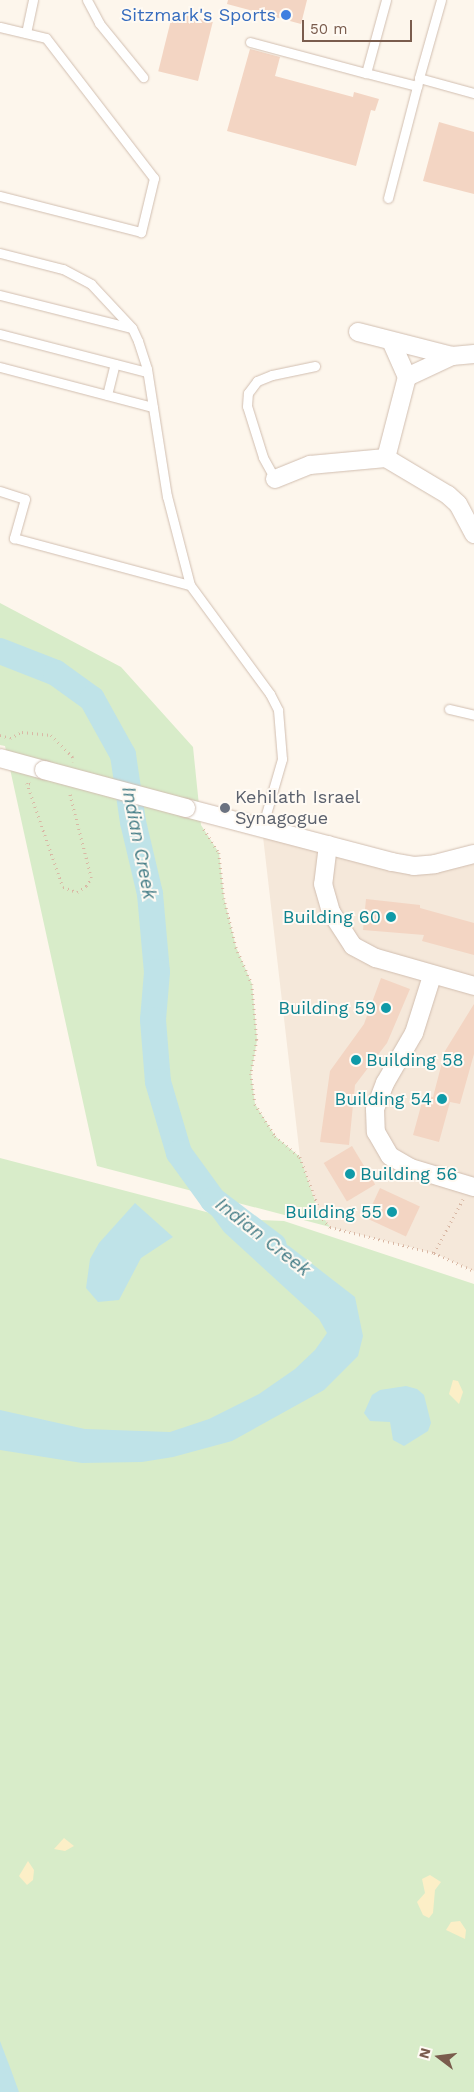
<!DOCTYPE html>
<style>
body{margin:0}
#map{position:relative;width:474px;height:2092px;overflow:hidden;background:#fdf6ec;font-family:"Work Sans",sans-serif}
div>[style]{position:absolute}
[style*='--x']{left:calc(var(--x)*1px);top:calc(var(--y)*1px);width:calc(var(--w)*1px);rotate:calc(var(--a)*1deg)}
.residential>*{inset:0;background:#f5e8da}
.green>*{inset:0;background:#d8ecc9}
.sand>*{inset:0;background:#fcefc7}
.water>*{inset:0;background:#bfe3e8}
.river>*{height:26px;margin:-13px;padding:0 13px;transform-origin:13px;border-radius:13px;background:#bfe3e8}
.building>*{inset:0;background:#f3d5c3;transform-origin:0 0}
.path>*{height:2.5px;margin-top:-1.25px;transform-origin:0;background:repeating-linear-gradient(90deg,#d9b8a5 0 1px,transparent 0 5px)}
.roads{filter:drop-shadow(0 0 1px #d1beb0) drop-shadow(0 0 1px #d1beb0)}
.lane>*{height:9px;margin:-4.5px;padding:0 4.5px;transform-origin:4.5px;border-radius:4.5px;background:#fff}
.street>*{height:18px;margin:-9px;padding:0 9px;transform-origin:9px;border-radius:9px;background:#fff}
.bridges{filter:drop-shadow(0 0 1px #d1beb0) drop-shadow(0 0 1px #d1beb0)}
.street-bridge>*{height:18px;margin:-9px;padding:0 9px;transform-origin:9px;border-radius:9px;background:#fff}
.dots>*{width:14px;height:14px;translate:-50% -50%;box-sizing:border-box;border:2px solid #fffaf3;border-radius:50%}
span{translate:-50% -50%;white-space:nowrap;text-align:center;line-height:1.15;-webkit-text-stroke:4px #fffaf3;paint-order:stroke}
.shop-label{font-size:18px;color:#366cbe}
.right{translate:-100% -50%;text-align:right}
.worship-label{font-size:18px;color:#5b616d}
.left{translate:0 -50%;text-align:left}
.culture-label{font-size:18px;color:#0d838f}
.water-label{font-size:19px;color:#437c86;font-style:italic}
.north{position:absolute;left:414px;top:2032px;width:50px;height:50px;-webkit-text-stroke:4px #fffaf3;paint-order:stroke;rotate:285deg;font-size:14px;font-weight:700;line-height:20px;text-align:center;color:#7a5c4d}
.north::after{content:'';display:block;margin:auto;width:18px;height:22px;background:#7a5c4d;clip-path:polygon(50% 0,100% 100%,50% 72%,0 100%)}
.scale{position:absolute;left:302px;top:20px;width:110px;height:22px;box-sizing:border-box;border:2px solid #7a5c4d;border-top:0;padding-left:6px;font-size:15px;line-height:18px;white-space:nowrap;color:#7a5c4d;-webkit-text-stroke:4px #fffaf3;paint-order:stroke}
</style>
<div id="map">
<div class="residential">
<i style="clip-path:polygon(262px 828px,392px 862px,474px 854px,474px 1271px,434px 1253px,330px 1227px,318px 1210px,300px 1157px)"></i>
</div>
<div class="green">
<i style="clip-path:polygon(0 603px,121px 667px,193px 747px,201px 825px,219px 853px,224px 898px,236px 947px,252px 984px,257px 1040px,251px 1074px,255px 1104px,275px 1136px,300px 1157px,318px 1210px,330px 1227px,97px 1166px,5px 746px,0 745px)"></i>
<i style="clip-path:polygon(0 1158px,233px 1219px,284px 1221px,474px 1284px,474px 2092px,0 2092px)"></i>
</div>
<div class="sand">
<i style="clip-path:polygon(453px 1380px,458px 1381px,463px 1392px,459px 1404px,449px 1394px)"></i>
<i style="clip-path:polygon(64px 1838px,74px 1846px,65px 1851px,54px 1849px)"></i>
<i style="clip-path:polygon(28px 1861px,34px 1870px,33px 1880px,27px 1885px,19px 1876px)"></i>
<i style="clip-path:polygon(430px 1875px,441px 1882px,435px 1890px,433px 1913px,429px 1918px,423px 1915px,417px 1902px,425px 1893px,422px 1879px)"></i>
<i style="clip-path:polygon(460px 1921px,466px 1930px,465px 1939px,446px 1930px,451px 1922px)"></i>
</div>
<div class="water">
<i style="clip-path:polygon(135px 1203px,173px 1237px,141px 1258px,119px 1300px,98px 1302px,86px 1288px,90px 1259px,99px 1243px)"></i>
<i style="clip-path:polygon(210px 1213px,233px 1219px,289px 1246px,355px 1297px,363px 1336px,358px 1356px,324px 1390px,232px 1441px,173px 1457px,142px 1462px,82px 1463px,0 1450px,0 1410px,85px 1429px,170px 1432px,209px 1419px,259px 1394px,295px 1369px,315px 1350px,327px 1333px,319px 1319px,224px 1232px)"></i>
<i style="clip-path:polygon(406px 1386px,417px 1389px,424px 1395px,431px 1423px,428px 1431px,404px 1446px,393px 1440px,390px 1422px,370px 1421px,364px 1413px,372px 1395px,380px 1390px)"></i>
<i style="clip-path:polygon(0 2041px,11px 2070px,19px 2092px,0 2092px)"></i>
</div>
<div class="river">
<i style="--x:0;--y:651;--w:60;--a:21.4"></i>
<i style="--x:56;--y:673;--w:44;--a:35.8"></i>
<i style="--x:92;--y:699;--w:64;--a:61"></i>
<i style="--x:123;--y:755;--w:68;--a:81.5"></i>
<i style="--x:133;--y:822;--w:74;--a:76.7"></i>
<i style="--x:150;--y:894;--w:78;--a:84.9"></i>
<i style="--x:157;--y:972;--w:48;--a:94.8"></i>
<i style="--x:153;--y:1020;--w:62;--a:85.4"></i>
<i style="--x:158;--y:1082;--w:74;--a:73.5"></i>
<i style="--x:179;--y:1153;--w:58;--a:54.1"></i>
<i style="--x:213;--y:1200;--w:76;--a:37"></i>
</div>
<div class="building">
<i style="clip-path:polygon(228px 0,307px 0,301px 24px,227px 4px)"></i>
<i style="left:173px;top:12px;width:41px;height:61px;rotate:14deg"></i>
<i style="clip-path:polygon(250px 49px,280px 57px,275px 76px,353px 97px,354px 92px,379px 99px,375px 111px,371px 110px,356px 166px,227px 131px)"></i>
<i style="clip-path:polygon(439px 122px,474px 132px,474px 194px,423px 181px)"></i>
<i style="clip-path:polygon(366px 899px,420px 905px,420px 908px,474px 923px,474px 955px,422px 941px,424px 935px,363px 930px)"></i>
<i style="clip-path:polygon(381px 978px,410px 989px,387px 1043px,355px 1085px,349px 1145px,320px 1142px,330px 1071px,364px 1024px)"></i>
<i style="clip-path:polygon(474px 1004px,474px 1054px,460px 1104px,450px 1102px,439px 1142px,413px 1135px,424px 1095px,433px 1097px,445px 1051px)"></i>
<i style="left:352px;top:1146px;width:45px;height:33px;rotate:59deg"></i>
<i style="left:380px;top:1188px;width:44px;height:33px;rotate:25deg"></i>
</div>
<div class="path">
<i style="--x:0;--y:735;--w:10;--a:17"></i>
<i style="--x:10;--y:738;--w:13;--a:-27"></i>
<i style="--x:22;--y:732;--w:29;--a:6"></i>
<i style="--x:51;--y:735;--w:31;--a:45"></i>
<i style="--x:73;--y:757;--w:5;--a:101"></i>
<i style="--x:30;--y:784;--w:3;--a:-162"></i>
<i style="--x:27;--y:783;--w:110;--a:70.9"></i>
<i style="--x:63;--y:887;--w:15;--a:20"></i>
<i style="--x:77;--y:892;--w:11;--a:-34"></i>
<i style="--x:86;--y:886;--w:9;--a:-58"></i>
<i style="--x:91;--y:878;--w:89;--a:-104.3"></i>
<i style="--x:204;--y:829;--w:28;--a:58"></i>
<i style="--x:219;--y:853;--w:45;--a:83.7"></i>
<i style="--x:224;--y:898;--w:50;--a:76.2"></i>
<i style="--x:236;--y:947;--w:40;--a:66.6"></i>
<i style="--x:252;--y:984;--w:56;--a:84.9"></i>
<i style="--x:257;--y:1040;--w:35;--a:100"></i>
<i style="--x:251;--y:1074;--w:30;--a:82"></i>
<i style="--x:255;--y:1104;--w:38;--a:58"></i>
<i style="--x:275;--y:1136;--w:33;--a:40"></i>
<i style="--x:300;--y:1157;--w:66;--a:69.6"></i>
<i style="--x:323;--y:1219;--w:11;--a:49"></i>
<i style="--x:330;--y:1227;--w:107;--a:14"></i>
<i style="--x:434;--y:1253;--w:44;--a:24.2"></i>
<i style="--x:434;--y:1253;--w:61;--a:-61.8"></i>
</div>
<div class="roads">
<div class="lane">
<i style="--x:87;--y:0;--w:26;--a:62"></i>
<i style="--x:99;--y:23;--w:70;--a:50.8"></i>
<i style="--x:386;--y:0;--w:76;--a:105.3"></i>
<i style="--x:366;--y:73;--w:53;--a:14.3"></i>
<i style="--x:441;--y:0;--w:81;--a:105.8"></i>
<i style="--x:419;--y:78;--w:57;--a:15.3"></i>
<i style="--x:0;--y:27;--w:47;--a:13.4"></i>
<i style="--x:46;--y:38;--w:177;--a:52.4"></i>
<i style="--x:154;--y:178;--w:56;--a:103.5"></i>
<i style="--x:141;--y:232;--w:146;--a:-165.7"></i>
<i style="--x:26;--y:33;--w:34;--a:-78"></i>
<i style="--x:250;--y:42;--w:120;--a:15"></i>
<i style="--x:388;--y:198;--w:119;--a:-75.4"></i>
<i style="--x:0;--y:253;--w:65;--a:14.3"></i>
<i style="--x:63;--y:269;--w:32;--a:28"></i>
<i style="--x:91;--y:284;--w:60;--a:47"></i>
<i style="--x:132;--y:328;--w:14;--a:65"></i>
<i style="--x:138;--y:341;--w:29;--a:72"></i>
<i style="--x:147;--y:369;--w:129;--a:81.1"></i>
<i style="--x:167;--y:496;--w:92;--a:75.5"></i>
<i style="--x:190;--y:585;--w:135;--a:53.7"></i>
<i style="--x:270;--y:694;--w:18;--a:63"></i>
<i style="--x:278;--y:710;--w:49;--a:85.3"></i>
<i style="--x:282;--y:759;--w:72;--a:106.2"></i>
<i style="--x:0;--y:295;--w:135;--a:14.1"></i>
<i style="--x:0;--y:334;--w:152;--a:14.5"></i>
<i style="--x:0;--y:367;--w:158;--a:14.7"></i>
<i style="--x:107;--y:395;--w:32;--a:-76"></i>
<i style="--x:275;--y:479;--w:25;--a:-119"></i>
<i style="--x:263;--y:457;--w:53;--a:-107.4"></i>
<i style="--x:247;--y:406;--w:13;--a:-86"></i>
<i style="--x:248;--y:393;--w:15;--a:-53"></i>
<i style="--x:257;--y:381;--w:16;--a:-22"></i>
<i style="--x:272;--y:375;--w:44;--a:-11.8"></i>
<i style="--x:0;--y:491;--w:26;--a:18"></i>
<i style="--x:25;--y:499;--w:41;--a:105.8"></i>
<i style="--x:14;--y:538;--w:182;--a:15"></i>
<i style="--x:449;--y:709;--w:26;--a:13"></i>
</div>
<div class="street">
<i style="--x:358;--y:332;--w:97;--a:14.3"></i>
<i style="--x:452;--y:356;--w:22;--a:-5"></i>
<i style="--x:407;--y:377;--w:50;--a:-25"></i>
<i style="--x:386;--y:458;--w:84;--a:-75.5"></i>
<i style="--x:407;--y:377;--w:37;--a:-114"></i>
<i style="--x:275;--y:479;--w:38;--a:-22"></i>
<i style="--x:310;--y:465;--w:76;--a:-5.3"></i>
<i style="--x:386;--y:458;--w:72;--a:30.8"></i>
<i style="--x:448;--y:495;--w:13;--a:42"></i>
<i style="--x:458;--y:504;--w:34;--a:62"></i>
<i style="--x:0;--y:758;--w:46;--a:15.3"></i>
<i style="--x:186;--y:808;--w:213;--a:14.7"></i>
<i style="--x:392;--y:862;--w:22;--a:10"></i>
<i style="--x:414;--y:866;--w:21;--a:-5"></i>
<i style="--x:435;--y:864;--w:40;--a:-14.4"></i>
<i style="--x:328;--y:845;--w:39;--a:97"></i>
<i style="--x:323;--y:884;--w:29;--a:74"></i>
<i style="--x:331;--y:912;--w:40;--a:57.1"></i>
<i style="--x:353;--y:946;--w:26;--a:28"></i>
<i style="--x:376;--y:958;--w:102;--a:15.9"></i>
<i style="--x:432;--y:976;--w:60;--a:107.5"></i>
<i style="--x:414;--y:1033;--w:58;--a:120.1"></i>
<i style="--x:385;--y:1083;--w:28;--a:111"></i>
<i style="--x:375;--y:1109;--w:23;--a:88"></i>
<i style="--x:376;--y:1132;--w:28;--a:60"></i>
<i style="--x:390;--y:1156;--w:24;--a:30"></i>
<i style="--x:411;--y:1168;--w:66;--a:16.8"></i>
</div>
</div>
<div class="bridges">
<div class="street-bridge">
<i style="--x:44;--y:770;--w:147;--a:15"></i>
</div>
</div>
<div class="dots">
<i style="left:286px;top:15px;background:#3f7fe0"></i>
<i style="left:225px;top:808px;background:#6b7280"></i>
<i style="left:391px;top:917px;background:#0f9aa8"></i>
<i style="left:386px;top:1008px;background:#0f9aa8"></i>
<i style="left:356px;top:1060px;background:#0f9aa8"></i>
<i style="left:442px;top:1099px;background:#0f9aa8"></i>
<i style="left:350px;top:1174px;background:#0f9aa8"></i>
<i style="left:392px;top:1212px;background:#0f9aa8"></i>
</div>
<div class="shop-label">
<span class="right" style="left:276px;top:15px">Sitzmark's Sports</span>
</div>
<div class="worship-label">
<span class="left" style="left:235px;top:808px">Kehilath Israel<br>Synagogue</span>
</div>
<div class="culture-label">
<span class="right" style="left:381px;top:917px">Building 60</span>
<span class="right" style="left:376px;top:1008px">Building 59</span>
<span class="left" style="left:366px;top:1060px">Building 58</span>
<span class="right" style="left:432px;top:1099px">Building 54</span>
<span class="left" style="left:360px;top:1174px">Building 56</span>
<span class="right" style="left:382px;top:1212px">Building 55</span>
</div>
<div class="water-label">
<span style="left:139px;top:843px;rotate:79deg">Indian Creek</span>
<span style="left:263px;top:1237px;rotate:38deg">Indian Creek</span>
</div>
<div class="north">N</div>
<div class="scale">50 m</div>
</div>
